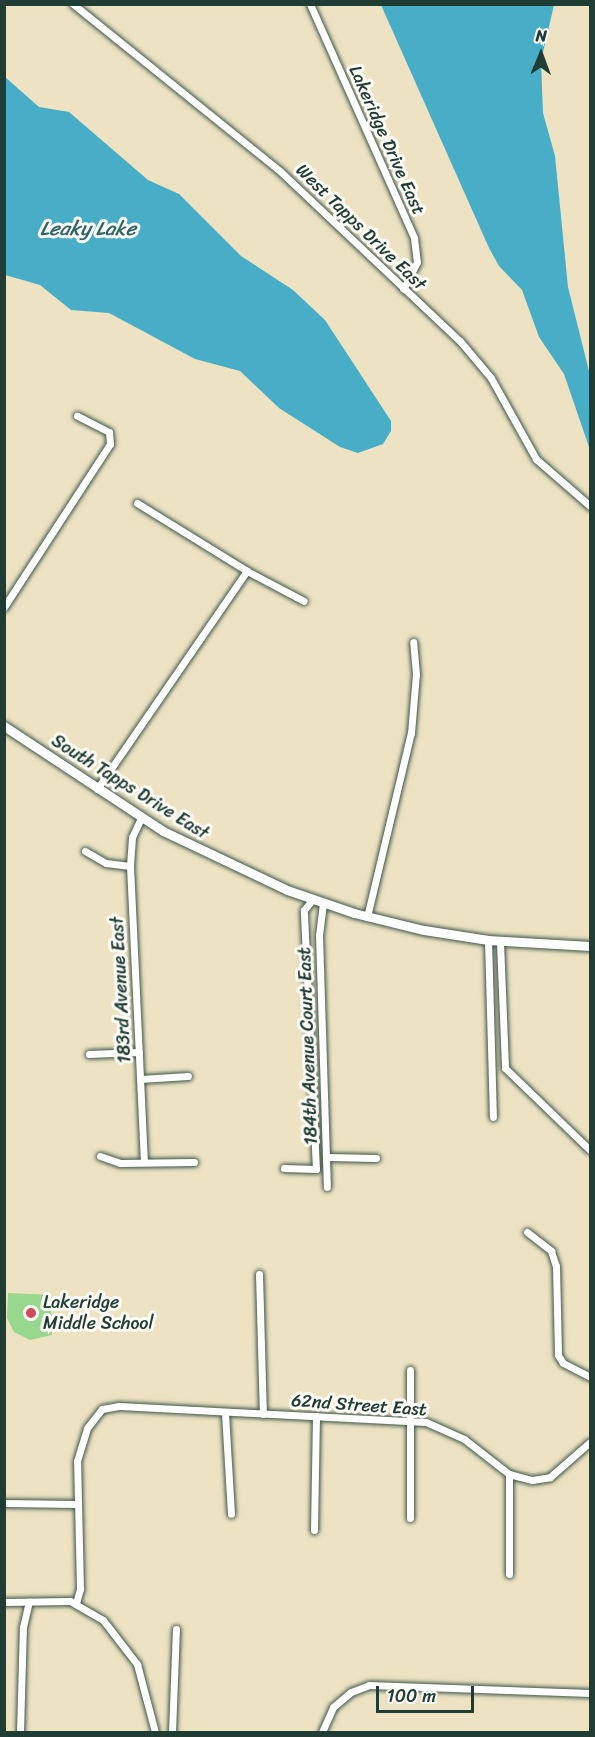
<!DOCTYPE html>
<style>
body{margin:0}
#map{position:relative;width:595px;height:1737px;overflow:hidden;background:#ede3c3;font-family:Sriracha,sans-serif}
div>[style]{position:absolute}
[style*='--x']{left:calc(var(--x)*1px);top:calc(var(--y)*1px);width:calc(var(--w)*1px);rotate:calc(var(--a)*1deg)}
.green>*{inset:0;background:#97d78e}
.water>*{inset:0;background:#48adc7}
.roads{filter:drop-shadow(0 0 2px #3e5649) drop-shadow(0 0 2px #3e5649)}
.street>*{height:7px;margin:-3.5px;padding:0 3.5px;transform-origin:3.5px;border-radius:3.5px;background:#fff}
.secondary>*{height:9px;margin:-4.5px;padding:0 4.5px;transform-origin:4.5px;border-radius:4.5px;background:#fff}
.dots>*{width:16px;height:16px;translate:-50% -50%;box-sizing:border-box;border:3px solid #fdfcf7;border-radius:50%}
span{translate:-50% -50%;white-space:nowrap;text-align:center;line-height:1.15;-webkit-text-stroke:6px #fdfcf7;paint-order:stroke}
.street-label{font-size:18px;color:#1f3d34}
.poi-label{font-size:18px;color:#1f3d34}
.left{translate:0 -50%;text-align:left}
.water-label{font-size:20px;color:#2d6467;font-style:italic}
.frame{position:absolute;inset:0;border:6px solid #1f3d34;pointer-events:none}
.north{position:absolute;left:511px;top:24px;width:60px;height:60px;-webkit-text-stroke:4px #fdfcf7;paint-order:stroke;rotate:1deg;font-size:16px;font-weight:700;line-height:24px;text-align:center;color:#1f3d34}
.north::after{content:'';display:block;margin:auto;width:21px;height:27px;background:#1f3d34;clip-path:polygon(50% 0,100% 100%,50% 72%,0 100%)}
.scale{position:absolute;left:376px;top:1686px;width:98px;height:27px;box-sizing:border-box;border:3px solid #1f3d34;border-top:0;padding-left:8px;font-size:18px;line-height:21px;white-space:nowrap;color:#1f3d34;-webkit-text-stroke:4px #fdfcf7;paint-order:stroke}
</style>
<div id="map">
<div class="green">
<i style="clip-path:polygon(8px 1293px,51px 1295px,52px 1335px,30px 1340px,14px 1332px,7px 1318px)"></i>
</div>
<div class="water">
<i style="clip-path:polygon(381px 5px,554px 5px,541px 61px,543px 113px,555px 156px,568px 287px,590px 375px,590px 450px,564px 374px,539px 337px,522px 290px,499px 266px,489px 248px)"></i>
<i style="clip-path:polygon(5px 77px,39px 107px,69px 112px,148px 180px,179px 194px,241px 256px,293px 290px,325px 320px,391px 421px,391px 431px,383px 444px,358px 453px,340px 447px,279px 408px,240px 371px,195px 359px,109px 313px,71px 310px,40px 285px,5px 275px)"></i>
</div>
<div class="roads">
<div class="street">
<i style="--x:73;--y:4;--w:267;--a:38.9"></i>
<i style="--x:281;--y:172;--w:246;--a:43.4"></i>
<i style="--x:460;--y:341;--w:48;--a:50"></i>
<i style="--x:491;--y:378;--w:93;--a:60.9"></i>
<i style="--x:536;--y:459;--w:72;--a:41"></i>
<i style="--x:310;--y:4;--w:256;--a:66"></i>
<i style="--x:414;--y:238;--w:24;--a:83"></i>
<i style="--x:417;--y:262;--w:30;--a:117"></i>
<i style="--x:137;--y:503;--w:129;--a:31.7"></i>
<i style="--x:247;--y:571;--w:64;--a:27.8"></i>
<i style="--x:4;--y:607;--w:194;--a:-57"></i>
<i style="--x:110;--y:444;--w:12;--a:-95"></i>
<i style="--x:109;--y:432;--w:36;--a:-153"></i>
<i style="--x:97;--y:789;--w:265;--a:-55.5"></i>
<i style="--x:141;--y:818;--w:21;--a:115"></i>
<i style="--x:132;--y:837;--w:29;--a:94"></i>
<i style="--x:130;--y:866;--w:296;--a:87.3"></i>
<i style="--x:85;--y:851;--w:24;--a:30"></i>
<i style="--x:106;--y:863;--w:24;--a:7"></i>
<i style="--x:323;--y:903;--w:32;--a:97"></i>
<i style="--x:319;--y:935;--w:252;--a:88.2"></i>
<i style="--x:367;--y:917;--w:189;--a:-76.6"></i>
<i style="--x:411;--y:733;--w:59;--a:-85.2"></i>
<i style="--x:416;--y:674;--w:32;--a:-95"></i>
<i style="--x:488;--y:940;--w:177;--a:88.4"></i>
<i style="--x:500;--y:942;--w:126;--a:87.7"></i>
<i style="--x:505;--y:1068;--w:118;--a:44"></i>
<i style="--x:89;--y:1054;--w:50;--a:-2.3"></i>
<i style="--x:140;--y:1079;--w:48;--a:-3.6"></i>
<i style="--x:100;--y:1156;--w:21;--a:19"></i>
<i style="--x:120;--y:1163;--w:74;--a:-0.8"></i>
<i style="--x:327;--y:1157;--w:49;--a:1.2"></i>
<i style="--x:284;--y:1168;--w:32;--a:2"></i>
<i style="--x:316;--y:1169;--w:259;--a:-92.7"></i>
<i style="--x:304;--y:910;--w:13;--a:-51"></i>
<i style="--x:527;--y:1232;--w:31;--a:38"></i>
<i style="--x:551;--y:1251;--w:16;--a:72"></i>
<i style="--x:556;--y:1266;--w:89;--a:88.7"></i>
<i style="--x:558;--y:1355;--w:9;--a:58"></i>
<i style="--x:563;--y:1363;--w:30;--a:27"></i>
<i style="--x:259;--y:1274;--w:140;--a:88.4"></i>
<i style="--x:410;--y:1370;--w:148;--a:90"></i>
<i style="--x:225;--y:1413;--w:101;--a:86.6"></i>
<i style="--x:4;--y:1503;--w:72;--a:0.8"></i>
<i style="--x:314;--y:1530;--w:114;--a:-89"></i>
<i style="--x:509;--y:1574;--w:100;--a:-90"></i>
<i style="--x:4;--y:1602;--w:66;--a:-0.9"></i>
<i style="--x:70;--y:1601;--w:38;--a:30"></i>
<i style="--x:103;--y:1620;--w:56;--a:52.3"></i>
<i style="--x:137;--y:1664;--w:70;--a:75.2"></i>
<i style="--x:76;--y:1603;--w:15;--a:-74"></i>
<i style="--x:80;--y:1589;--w:128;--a:-91.3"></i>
<i style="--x:77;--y:1461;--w:34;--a:-73"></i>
<i style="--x:87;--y:1428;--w:24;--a:-52"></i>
<i style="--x:102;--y:1409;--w:17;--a:-10"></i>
<i style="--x:119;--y:1406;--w:307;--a:3"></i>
<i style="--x:426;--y:1422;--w:42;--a:24.1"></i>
<i style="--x:464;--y:1439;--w:57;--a:37.9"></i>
<i style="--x:509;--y:1474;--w:24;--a:15"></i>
<i style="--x:532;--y:1480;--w:18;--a:-9"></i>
<i style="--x:550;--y:1477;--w:53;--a:-41.2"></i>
<i style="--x:20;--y:1732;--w:105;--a:-88.4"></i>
<i style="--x:23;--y:1627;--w:26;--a:-77"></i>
<i style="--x:172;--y:1732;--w:103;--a:-87.8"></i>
<i style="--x:322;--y:1732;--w:27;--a:-66"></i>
<i style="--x:333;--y:1707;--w:23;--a:-40"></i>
<i style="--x:351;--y:1692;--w:19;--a:-21"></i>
<i style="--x:369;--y:1685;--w:221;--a:2.1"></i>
</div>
<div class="secondary">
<i style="--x:4;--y:726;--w:191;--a:33.4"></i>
<i style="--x:163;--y:831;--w:137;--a:25.4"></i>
<i style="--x:287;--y:890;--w:71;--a:18.9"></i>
<i style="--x:354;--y:913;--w:72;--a:13.7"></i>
<i style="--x:424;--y:930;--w:65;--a:8.9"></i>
<i style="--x:488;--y:940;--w:102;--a:3.4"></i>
</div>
</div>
<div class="dots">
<i style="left:31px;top:1313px;background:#d1495b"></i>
</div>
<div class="street-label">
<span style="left:387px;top:140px;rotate:66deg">Lakeridge Drive East</span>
<span style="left:361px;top:227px;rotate:44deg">West Tapps Drive East</span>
<span style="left:130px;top:787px;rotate:32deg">South Tapps Drive East</span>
<span style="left:121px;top:990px;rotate:-93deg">183rd Avenue East</span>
<span style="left:308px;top:1046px;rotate:-92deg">184th Avenue Court East</span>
<span style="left:359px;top:1405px;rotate:4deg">62nd Street East</span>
</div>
<div class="poi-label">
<span class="left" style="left:43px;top:1313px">Lakeridge<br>Middle School</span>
</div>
<div class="water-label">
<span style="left:88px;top:228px">Leaky Lake</span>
</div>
<div class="frame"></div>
<div class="north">N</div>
<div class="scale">100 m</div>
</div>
